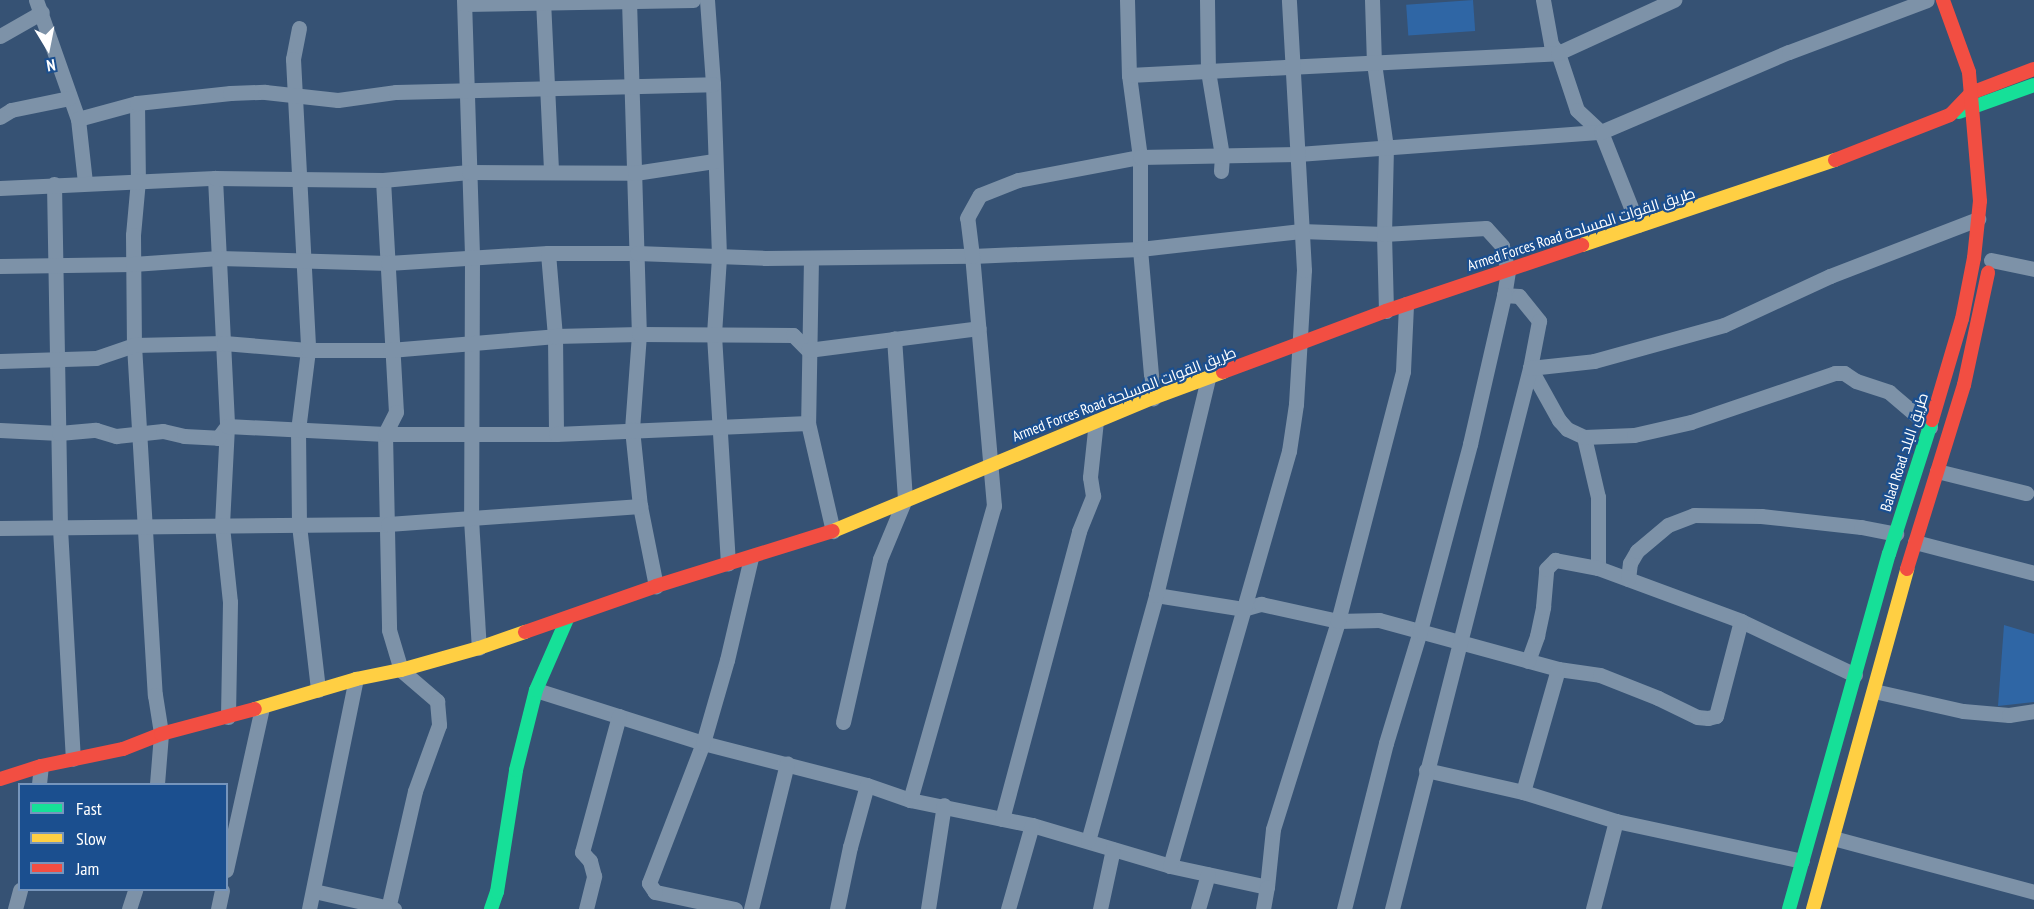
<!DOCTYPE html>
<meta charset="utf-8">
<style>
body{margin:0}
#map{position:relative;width:2034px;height:909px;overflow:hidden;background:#365274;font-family:"PT Sans Narrow",Cairo,sans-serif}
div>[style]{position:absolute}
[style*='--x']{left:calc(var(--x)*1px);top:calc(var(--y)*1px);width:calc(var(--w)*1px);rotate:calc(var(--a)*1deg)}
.green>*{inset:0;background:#2f66a5;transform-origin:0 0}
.street>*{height:15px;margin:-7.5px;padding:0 7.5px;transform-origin:7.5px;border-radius:7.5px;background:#7d92a8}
.fast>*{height:14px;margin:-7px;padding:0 7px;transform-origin:7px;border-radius:7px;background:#16e098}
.slow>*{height:14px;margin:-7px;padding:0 7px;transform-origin:7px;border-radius:7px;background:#ffcf43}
.jam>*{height:14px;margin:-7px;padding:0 7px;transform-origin:7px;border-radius:7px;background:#f24e42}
span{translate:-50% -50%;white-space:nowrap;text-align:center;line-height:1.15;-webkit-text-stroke:4.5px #1b4f8f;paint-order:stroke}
.street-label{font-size:15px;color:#fff}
.legend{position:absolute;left:18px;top:783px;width:210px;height:108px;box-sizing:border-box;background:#1b4f8f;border:2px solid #7695bc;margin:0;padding:8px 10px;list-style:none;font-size:18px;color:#fff}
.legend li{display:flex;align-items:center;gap:12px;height:30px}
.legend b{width:30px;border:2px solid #7695bc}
.north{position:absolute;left:18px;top:18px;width:60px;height:60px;-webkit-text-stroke:4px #1b4f8f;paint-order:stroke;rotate:170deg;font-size:16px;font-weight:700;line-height:24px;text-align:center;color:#fff}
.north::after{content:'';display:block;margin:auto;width:21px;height:27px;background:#fff;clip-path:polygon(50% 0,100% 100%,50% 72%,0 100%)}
</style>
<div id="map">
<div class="green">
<i style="left:1473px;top:0;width:31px;height:67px;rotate:86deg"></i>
<i style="clip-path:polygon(2004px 625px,2034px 634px,2034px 702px,1998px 706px)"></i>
</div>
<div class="street">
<i style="--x:36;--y:0;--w:126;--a:70.6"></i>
<i style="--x:78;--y:119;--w:63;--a:83.7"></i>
<i style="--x:464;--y:0;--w:259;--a:88.2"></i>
<i style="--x:472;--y:259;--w:260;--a:90.2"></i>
<i style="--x:471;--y:519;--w:129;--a:86.5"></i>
<i style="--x:543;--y:0;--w:171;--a:87.3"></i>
<i style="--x:629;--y:0;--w:334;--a:88.3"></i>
<i style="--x:639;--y:334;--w:95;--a:94.2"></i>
<i style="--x:632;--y:429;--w:77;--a:84.1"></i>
<i style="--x:640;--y:506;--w:82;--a:78.7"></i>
<i style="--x:707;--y:0;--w:84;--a:85.9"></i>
<i style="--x:713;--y:84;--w:173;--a:88"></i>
<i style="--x:719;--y:257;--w:78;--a:93.7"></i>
<i style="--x:714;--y:335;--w:229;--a:86.5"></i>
<i style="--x:1127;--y:0;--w:75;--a:88.5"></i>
<i style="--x:1129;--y:75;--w:83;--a:82.4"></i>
<i style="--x:1140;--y:157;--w:92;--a:90"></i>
<i style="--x:1140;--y:249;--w:150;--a:85"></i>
<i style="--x:1207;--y:0;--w:71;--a:89.2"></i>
<i style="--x:1208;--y:71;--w:86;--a:80.6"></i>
<i style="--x:1222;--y:156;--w:15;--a:94"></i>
<i style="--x:1372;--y:0;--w:63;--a:88.2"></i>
<i style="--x:1374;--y:63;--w:85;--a:81.9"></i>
<i style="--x:1386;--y:147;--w:87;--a:91.3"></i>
<i style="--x:1384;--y:234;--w:77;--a:88.5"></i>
<i style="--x:1543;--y:0;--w:45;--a:79.7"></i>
<i style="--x:1551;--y:44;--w:11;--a:52"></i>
<i style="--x:1558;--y:53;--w:60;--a:71.6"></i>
<i style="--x:1577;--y:110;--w:33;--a:43"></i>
<i style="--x:1601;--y:132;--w:100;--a:68.3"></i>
<i style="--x:465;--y:4;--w:228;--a:-1"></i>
<i style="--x:299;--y:28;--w:32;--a:101"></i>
<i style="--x:293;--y:59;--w:291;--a:87"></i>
<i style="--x:308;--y:350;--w:81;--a:97.1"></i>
<i style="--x:298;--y:430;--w:95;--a:89.4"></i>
<i style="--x:299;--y:525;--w:166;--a:83.4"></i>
<i style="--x:0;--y:36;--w:48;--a:-29.7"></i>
<i style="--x:1129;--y:75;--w:430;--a:-2.9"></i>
<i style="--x:1558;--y:53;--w:128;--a:-24.6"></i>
<i style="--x:137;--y:103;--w:77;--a:89.3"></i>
<i style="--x:138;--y:180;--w:55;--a:95.2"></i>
<i style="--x:133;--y:235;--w:110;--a:89.5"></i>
<i style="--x:134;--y:345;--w:351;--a:86.6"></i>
<i style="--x:155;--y:695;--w:39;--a:81"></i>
<i style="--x:161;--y:734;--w:50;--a:94.6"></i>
<i style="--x:0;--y:117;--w:13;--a:-32"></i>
<i style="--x:11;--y:110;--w:59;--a:-11.7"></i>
<i style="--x:78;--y:119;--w:61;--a:-15.2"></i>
<i style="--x:137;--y:103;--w:94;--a:-6.1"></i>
<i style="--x:230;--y:93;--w:35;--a:-2"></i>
<i style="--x:265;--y:92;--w:73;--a:6.3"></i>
<i style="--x:338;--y:100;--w:59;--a:-7.9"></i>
<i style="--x:396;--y:92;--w:317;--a:-1.4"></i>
<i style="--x:215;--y:178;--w:248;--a:87.2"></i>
<i style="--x:227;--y:426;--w:100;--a:92.9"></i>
<i style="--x:222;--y:526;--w:76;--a:84"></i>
<i style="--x:230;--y:602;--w:115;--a:91"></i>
<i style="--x:383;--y:180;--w:232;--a:86.8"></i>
<i style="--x:396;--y:412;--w:25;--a:117"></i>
<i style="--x:385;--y:434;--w:196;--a:88.8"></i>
<i style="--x:389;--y:630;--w:42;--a:73.3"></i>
<i style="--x:401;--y:670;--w:48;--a:40.7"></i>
<i style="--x:437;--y:701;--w:24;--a:85"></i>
<i style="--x:439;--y:725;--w:70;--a:110"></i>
<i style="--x:415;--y:791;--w:121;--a:102.9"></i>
<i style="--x:54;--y:184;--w:344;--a:89"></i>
<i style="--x:60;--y:528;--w:231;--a:86.8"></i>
<i style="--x:0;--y:188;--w:215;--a:-2.7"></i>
<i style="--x:215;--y:178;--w:168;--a:0.7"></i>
<i style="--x:383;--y:180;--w:86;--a:-5.3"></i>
<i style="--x:469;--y:172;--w:166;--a:0.3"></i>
<i style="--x:635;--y:173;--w:80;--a:-8.6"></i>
<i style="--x:548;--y:253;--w:83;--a:85.2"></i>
<i style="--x:555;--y:336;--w:98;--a:89.4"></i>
<i style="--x:811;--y:258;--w:165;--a:91"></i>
<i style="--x:808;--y:423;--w:111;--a:77"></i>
<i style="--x:1991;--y:260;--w:44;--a:11.8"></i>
<i style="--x:0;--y:266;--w:133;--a:-0.9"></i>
<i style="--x:133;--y:264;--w:86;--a:-4"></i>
<i style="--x:219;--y:258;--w:169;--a:1.7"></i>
<i style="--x:388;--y:263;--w:160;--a:-3.6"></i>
<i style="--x:548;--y:253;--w:89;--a:0"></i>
<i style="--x:637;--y:253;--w:128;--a:2.2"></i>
<i style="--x:765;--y:258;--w:207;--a:-0.6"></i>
<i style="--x:972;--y:256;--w:168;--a:-2.4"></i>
<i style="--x:1140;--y:249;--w:162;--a:-6.4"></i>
<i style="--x:1301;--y:231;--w:83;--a:2.1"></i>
<i style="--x:1384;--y:234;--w:102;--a:-3.4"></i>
<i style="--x:1486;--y:228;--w:24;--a:48"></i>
<i style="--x:1502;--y:246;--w:26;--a:77"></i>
<i style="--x:1508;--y:271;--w:24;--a:99"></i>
<i style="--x:1504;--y:295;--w:15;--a:4"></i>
<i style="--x:1519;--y:296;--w:32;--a:51"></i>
<i style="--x:1539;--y:321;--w:48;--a:100.8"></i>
<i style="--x:1530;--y:368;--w:60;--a:60.9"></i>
<i style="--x:1559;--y:420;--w:12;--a:48"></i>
<i style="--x:1567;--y:429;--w:19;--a:25"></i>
<i style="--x:1584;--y:437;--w:62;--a:76.9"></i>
<i style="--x:1598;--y:497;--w:71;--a:90"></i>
<i style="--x:1598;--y:568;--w:153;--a:20.3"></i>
<i style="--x:1741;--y:621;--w:126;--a:25.3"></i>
<i style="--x:0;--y:361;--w:96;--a:-1.8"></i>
<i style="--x:96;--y:358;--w:40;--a:-18.9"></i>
<i style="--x:134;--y:345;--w:90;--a:-1.3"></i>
<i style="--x:224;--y:343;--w:84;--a:4.8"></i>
<i style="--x:308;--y:350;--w:82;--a:0"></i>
<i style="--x:390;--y:350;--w:166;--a:-4.8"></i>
<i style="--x:555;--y:336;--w:84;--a:-1.4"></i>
<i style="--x:639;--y:334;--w:154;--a:0.4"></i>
<i style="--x:793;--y:335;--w:21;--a:45"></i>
<i style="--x:808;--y:350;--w:172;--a:-7.3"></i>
<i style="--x:0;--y:430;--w:59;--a:2.9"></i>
<i style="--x:59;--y:433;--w:37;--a:-5"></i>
<i style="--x:96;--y:430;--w:21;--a:17"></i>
<i style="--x:116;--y:436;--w:47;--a:-6.1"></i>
<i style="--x:163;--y:431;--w:22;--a:13"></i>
<i style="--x:184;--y:436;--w:34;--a:3"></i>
<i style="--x:218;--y:438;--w:15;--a:-53"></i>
<i style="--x:227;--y:426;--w:158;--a:2.9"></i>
<i style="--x:385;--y:434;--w:171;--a:0"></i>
<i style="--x:556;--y:434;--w:252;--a:-2.5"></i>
<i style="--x:1584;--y:437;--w:50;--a:-2.3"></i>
<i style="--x:1634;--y:435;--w:58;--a:-12.8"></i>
<i style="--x:1691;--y:422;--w:152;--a:-18.8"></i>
<i style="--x:1835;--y:373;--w:9;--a:0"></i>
<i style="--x:1844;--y:373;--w:14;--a:34"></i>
<i style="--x:1856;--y:381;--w:35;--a:18"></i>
<i style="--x:1889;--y:392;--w:54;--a:40.5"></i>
<i style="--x:1937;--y:471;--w:92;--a:13.9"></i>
<i style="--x:0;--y:528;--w:388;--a:-0.6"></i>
<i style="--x:388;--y:524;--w:253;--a:-4.1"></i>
<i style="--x:1915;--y:542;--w:123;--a:14.6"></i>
<i style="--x:1628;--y:579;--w:16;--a:-83"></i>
<i style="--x:1630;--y:563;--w:14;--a:-60"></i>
<i style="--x:1637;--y:551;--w:40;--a:-40"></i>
<i style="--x:1668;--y:525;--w:28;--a:-21"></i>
<i style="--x:1694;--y:515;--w:67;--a:0.9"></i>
<i style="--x:1761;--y:516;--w:101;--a:6.3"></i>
<i style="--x:1861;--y:527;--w:36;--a:11"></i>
<i style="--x:1156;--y:595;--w:88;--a:9.1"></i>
<i style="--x:1243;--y:609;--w:19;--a:-16"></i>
<i style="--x:1261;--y:604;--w:79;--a:12.4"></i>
<i style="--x:1338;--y:621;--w:41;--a:-1.4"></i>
<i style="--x:1379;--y:620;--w:186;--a:15.3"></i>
<i style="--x:1558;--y:669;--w:42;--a:8.1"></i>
<i style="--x:1600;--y:675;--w:62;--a:21.6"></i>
<i style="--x:1658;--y:698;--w:43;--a:26"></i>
<i style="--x:1697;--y:717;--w:11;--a:5"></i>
<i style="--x:1708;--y:718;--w:8;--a:-14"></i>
<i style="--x:1716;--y:716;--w:98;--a:-75.3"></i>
<i style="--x:1528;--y:661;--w:27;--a:-70"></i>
<i style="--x:1537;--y:636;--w:30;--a:-78"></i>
<i style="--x:1543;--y:607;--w:38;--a:-85"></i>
<i style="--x:1546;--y:569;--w:13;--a:-45"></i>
<i style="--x:1555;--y:560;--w:44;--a:10.5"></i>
<i style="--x:536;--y:690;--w:175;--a:17.6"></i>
<i style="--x:703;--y:743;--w:169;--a:14.4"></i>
<i style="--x:867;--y:785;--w:46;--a:19.2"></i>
<i style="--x:910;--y:800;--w:125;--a:11.6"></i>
<i style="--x:1032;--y:825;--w:144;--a:16.5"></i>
<i style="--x:1170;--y:866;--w:99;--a:12.2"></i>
<i style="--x:1267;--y:887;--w:58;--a:-84.1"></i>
<i style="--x:1273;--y:829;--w:218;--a:-72.6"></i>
<i style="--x:1338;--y:621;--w:258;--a:-75.4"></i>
<i style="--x:1403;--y:371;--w:67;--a:-87.4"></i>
<i style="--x:1874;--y:691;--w:91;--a:12.7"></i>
<i style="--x:1963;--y:711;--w:46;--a:5"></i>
<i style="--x:2009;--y:715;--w:25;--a:-9"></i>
<i style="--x:843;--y:722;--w:167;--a:-77.2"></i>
<i style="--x:880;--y:559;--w:65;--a:-67.4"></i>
<i style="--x:905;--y:499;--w:161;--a:-93.9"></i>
<i style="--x:1426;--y:770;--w:99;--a:12.8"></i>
<i style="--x:1523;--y:792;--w:97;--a:17.3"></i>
<i style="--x:1616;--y:821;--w:190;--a:12.1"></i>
<i style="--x:39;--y:784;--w:18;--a:-84"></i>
<i style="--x:1523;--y:792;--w:128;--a:-74.1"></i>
<i style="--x:910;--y:800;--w:306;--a:-74.1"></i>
<i style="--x:994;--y:506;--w:251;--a:-95"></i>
<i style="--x:972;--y:256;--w:38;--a:-97"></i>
<i style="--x:967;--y:218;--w:26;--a:-61"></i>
<i style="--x:980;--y:195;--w:41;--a:-21.5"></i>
<i style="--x:1018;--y:180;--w:124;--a:-10.7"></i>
<i style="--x:1140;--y:157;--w:158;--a:-1.1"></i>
<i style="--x:1298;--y:154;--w:304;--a:-4.2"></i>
<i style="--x:1601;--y:132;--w:204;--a:-23.1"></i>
<i style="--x:1789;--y:52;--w:147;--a:-20.6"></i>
<i style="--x:1002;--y:819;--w:298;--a:-75"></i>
<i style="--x:1079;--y:531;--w:38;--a:-68"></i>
<i style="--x:1093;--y:496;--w:19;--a:-99"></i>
<i style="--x:1090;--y:477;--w:56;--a:-83.9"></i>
<i style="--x:1833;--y:838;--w:208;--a:15"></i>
<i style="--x:1088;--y:841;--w:255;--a:-74.5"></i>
<i style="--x:1156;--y:595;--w:222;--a:-76.5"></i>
<i style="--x:1170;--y:866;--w:432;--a:-74"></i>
<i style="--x:1289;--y:451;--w:48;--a:-81.5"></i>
<i style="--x:1296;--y:404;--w:134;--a:-86.6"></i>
<i style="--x:1304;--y:270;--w:270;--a:-93.2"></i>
<i style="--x:226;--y:870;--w:167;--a:-77.5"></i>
<i style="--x:314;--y:891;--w:82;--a:12.7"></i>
<i style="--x:15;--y:909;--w:20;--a:-75"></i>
<i style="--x:129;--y:909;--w:20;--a:-72"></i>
<i style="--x:218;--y:909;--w:19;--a:-78"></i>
<i style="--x:309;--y:909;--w:235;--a:-78.5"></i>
<i style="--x:586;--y:909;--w:34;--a:-76"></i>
<i style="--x:594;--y:876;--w:16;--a:-105"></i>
<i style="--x:590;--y:861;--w:12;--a:-132"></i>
<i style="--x:582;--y:852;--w:141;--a:-74.8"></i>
<i style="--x:735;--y:909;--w:82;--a:-168"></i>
<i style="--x:655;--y:892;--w:11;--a:-124"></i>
<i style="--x:649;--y:883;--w:150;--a:-68.9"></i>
<i style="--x:703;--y:743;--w:86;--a:-73.9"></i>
<i style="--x:727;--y:660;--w:105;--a:-76.8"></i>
<i style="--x:751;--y:909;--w:150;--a:-76.1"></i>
<i style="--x:837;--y:909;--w:63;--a:-78.2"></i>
<i style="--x:850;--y:847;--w:64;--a:-74.7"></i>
<i style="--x:928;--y:909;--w:105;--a:-81.3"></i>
<i style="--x:1008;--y:909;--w:87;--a:-74.1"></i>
<i style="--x:1100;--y:909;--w:61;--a:-77.8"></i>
<i style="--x:1198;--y:909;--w:36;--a:-74"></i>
<i style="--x:1263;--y:909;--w:22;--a:-80"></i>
<i style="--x:1344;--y:909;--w:171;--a:-75.8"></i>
<i style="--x:1386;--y:743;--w:117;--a:-73.1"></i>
<i style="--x:1420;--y:631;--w:194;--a:-75"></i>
<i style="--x:1470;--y:444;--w:153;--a:-77.1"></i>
<i style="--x:1392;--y:909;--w:558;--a:-75.69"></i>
<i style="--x:1530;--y:368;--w:64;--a:-6.2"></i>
<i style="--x:1594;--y:361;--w:135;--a:-15.5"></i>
<i style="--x:1724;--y:325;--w:117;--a:-24.8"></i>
<i style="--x:1830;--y:276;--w:159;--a:-21.1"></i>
<i style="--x:1593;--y:909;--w:91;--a:-75.4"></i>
</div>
<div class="fast">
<i style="--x:1959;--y:112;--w:80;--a:-19.8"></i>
<i style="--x:491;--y:909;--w:18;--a:-71"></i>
<i style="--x:497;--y:892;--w:123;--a:-81.1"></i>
<i style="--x:516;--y:770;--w:82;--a:-76"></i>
<i style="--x:536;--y:690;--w:77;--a:-66.4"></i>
<i style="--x:1789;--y:909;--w:369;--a:-74.3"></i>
<i style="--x:1889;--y:554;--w:141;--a:-72.2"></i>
</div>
<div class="slow">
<i style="--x:1582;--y:245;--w:267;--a:-18.6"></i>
<i style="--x:833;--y:531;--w:347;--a:-22.6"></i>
<i style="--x:1153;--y:398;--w:75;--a:-20.4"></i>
<i style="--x:255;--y:709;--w:105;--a:-16.5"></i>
<i style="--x:356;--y:679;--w:46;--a:-11.3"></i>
<i style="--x:401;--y:670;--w:81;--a:-15.8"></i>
<i style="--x:479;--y:648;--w:49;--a:-19.2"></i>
<i style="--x:1813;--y:909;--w:353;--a:-74.5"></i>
</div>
<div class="jam">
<i style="--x:1835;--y:160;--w:123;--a:-21.4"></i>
<i style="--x:1950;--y:115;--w:30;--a:-46"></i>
<i style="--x:1971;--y:93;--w:67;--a:-20.9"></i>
<i style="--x:1223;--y:372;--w:174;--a:-20.5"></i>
<i style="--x:1386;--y:311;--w:207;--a:-18.6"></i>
<i style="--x:1932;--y:420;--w:105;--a:-73.5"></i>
<i style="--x:1962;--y:319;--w:62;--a:-78.9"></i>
<i style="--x:1974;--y:258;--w:57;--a:-84"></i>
<i style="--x:1980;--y:201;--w:129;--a:-94.9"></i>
<i style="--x:1969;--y:72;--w:77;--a:-109.9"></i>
<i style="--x:1907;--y:569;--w:193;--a:-72.8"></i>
<i style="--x:1964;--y:385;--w:115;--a:-77.9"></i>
<i style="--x:525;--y:632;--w:139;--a:-19.3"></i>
<i style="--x:656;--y:586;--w:185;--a:-17.3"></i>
<i style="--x:0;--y:779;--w:43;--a:-17.6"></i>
<i style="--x:41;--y:766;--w:84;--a:-11.7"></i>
<i style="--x:123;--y:749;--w:41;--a:-21.5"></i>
<i style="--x:161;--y:734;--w:97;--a:-14.9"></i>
</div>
<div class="street-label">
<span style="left:1581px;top:229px;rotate:-18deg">Armed Forces Road طريق القوات المسلحة</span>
<span style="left:1124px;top:394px;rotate:-21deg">Armed Forces Road طريق القوات المسلحة</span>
<span style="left:1904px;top:452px;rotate:-72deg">Balad Road طريق البلد</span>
</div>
<ul class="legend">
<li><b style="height:8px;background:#16e098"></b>Fast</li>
<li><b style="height:8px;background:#ffcf43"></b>Slow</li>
<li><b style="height:8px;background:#f24e42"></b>Jam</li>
</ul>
<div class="north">N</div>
</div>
